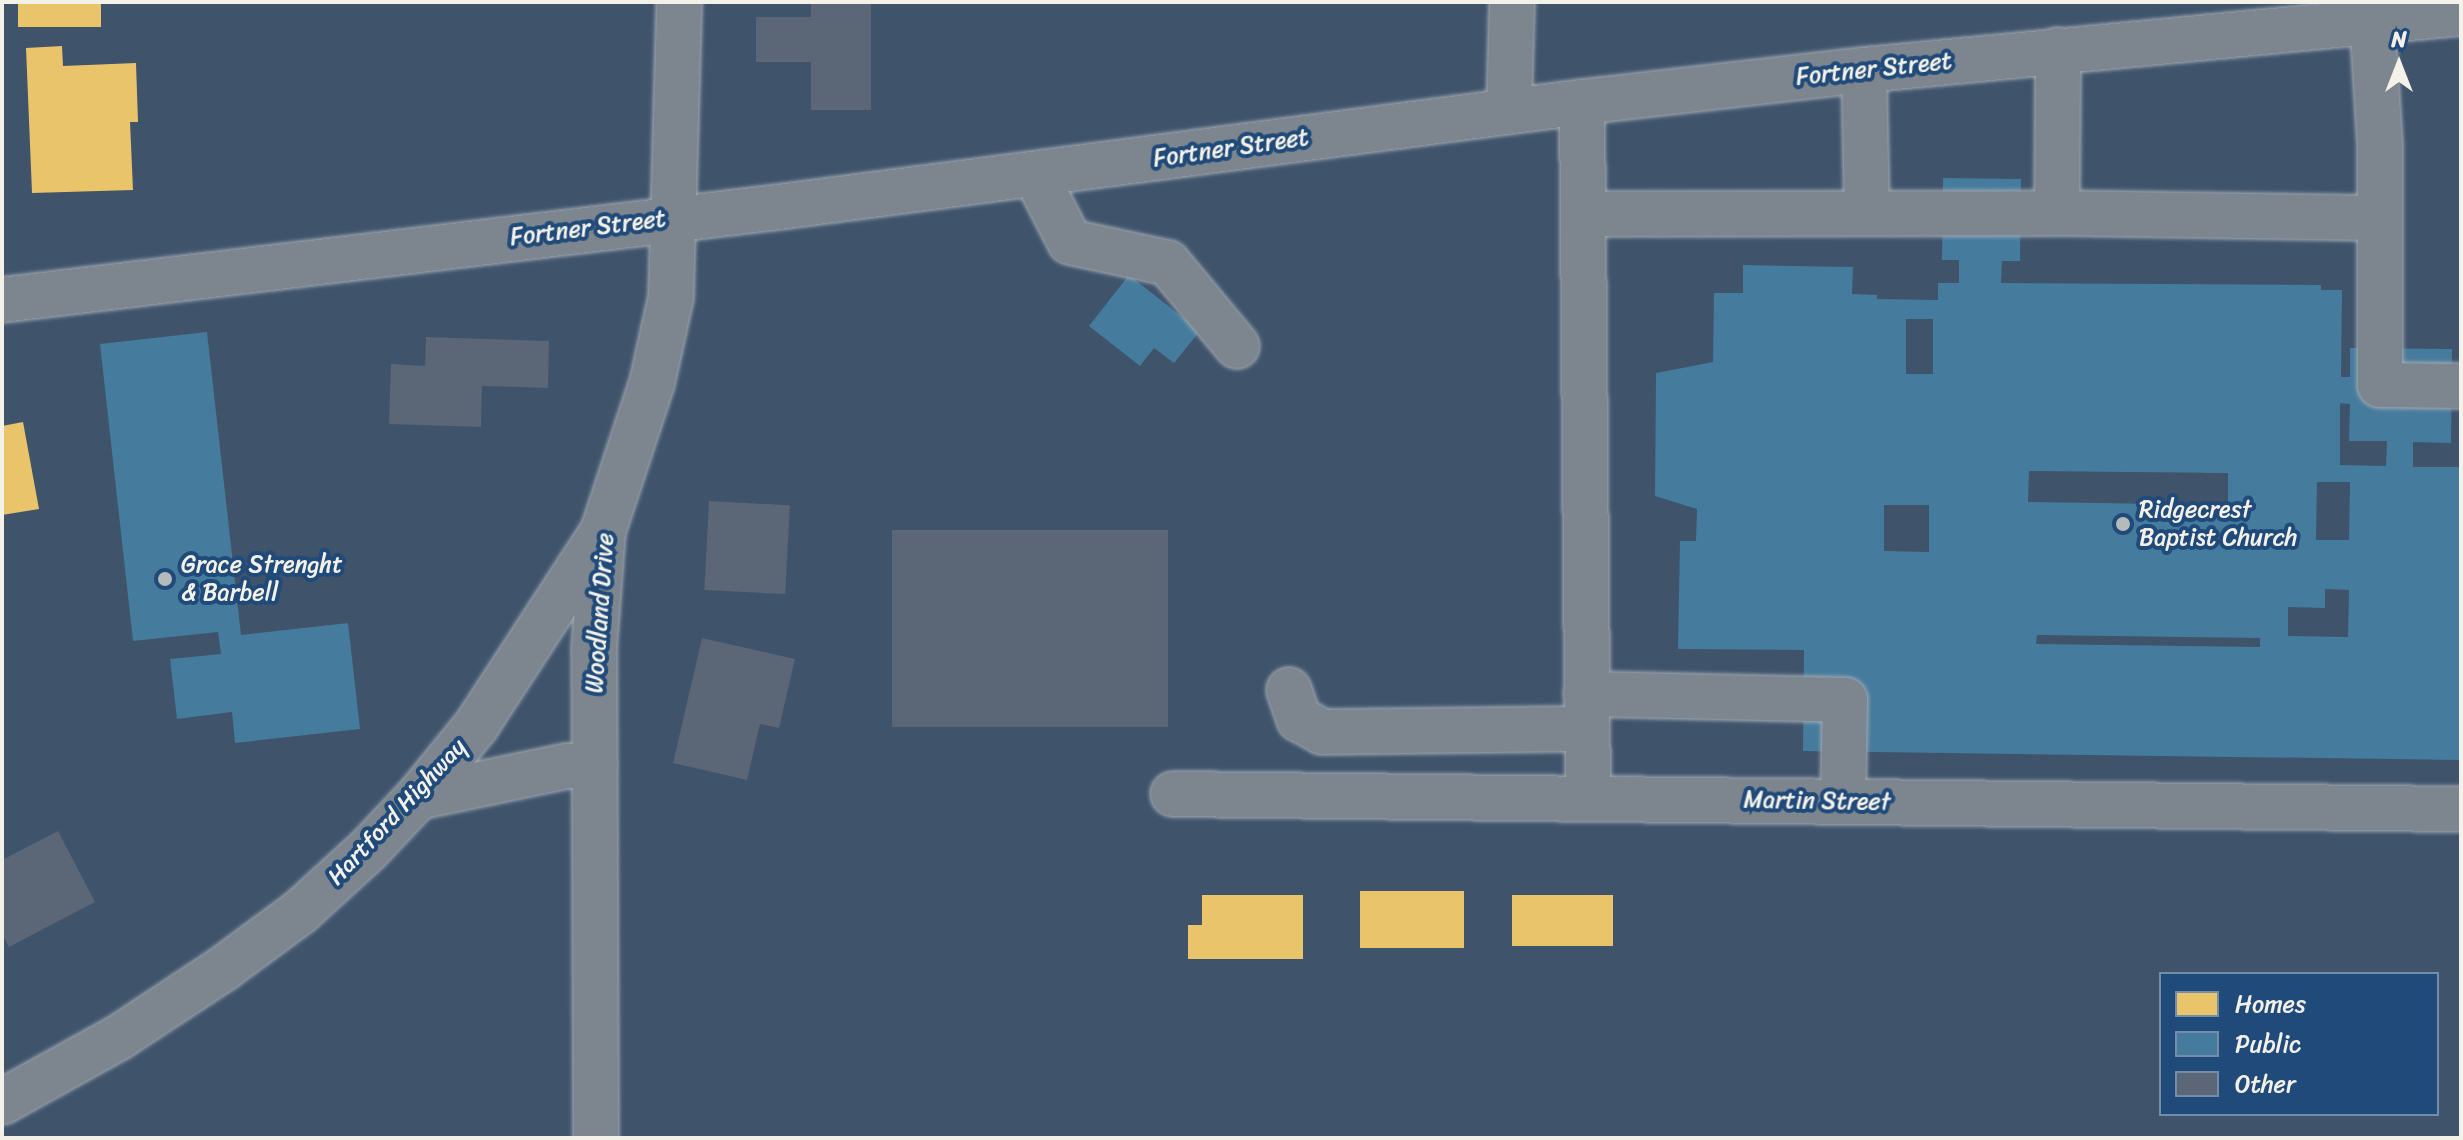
<!DOCTYPE html>
<style>
body{margin:0}
#map{position:relative;width:2463px;height:1140px;overflow:hidden;background:#3f536b;font-family:Sriracha,sans-serif}
div>[style]{position:absolute}
[style*='--x']{left:calc(var(--x)*1px);top:calc(var(--y)*1px);width:calc(var(--w)*1px);rotate:calc(var(--a)*1deg)}
.homes>*{inset:0;background:#e9c46a;transform-origin:0 0}
.public>*{inset:0;background:#457b9d}
.building>*{inset:0;background:#5b6676;transform-origin:0 0}
.roads{filter:drop-shadow(0 0 2px #a0a9b2) drop-shadow(0 0 2px #a0a9b2)}
.minor>*{height:44px;margin:-22px;padding:0 22px;transform-origin:22px;border-radius:22px;background:#7d868e}
.major>*{height:44px;margin:-22px;padding:0 22px;transform-origin:22px;border-radius:22px;background:#7d868e}
.dots>*{width:22px;height:22px;translate:-50% -50%;box-sizing:border-box;border:4px solid #1f4a7a;border-radius:50%}
span{translate:-50% -50%;white-space:nowrap;text-align:center;line-height:1.15;-webkit-text-stroke:8px #1f4a7a;paint-order:stroke}
.street-label{font-size:24px;color:#f4f1e8}
.poi-label{font-size:24px;color:#f4f1e8}
.left{translate:0 -50%;text-align:left}
.frame{position:absolute;inset:0;border:4px solid #f4f1e8;pointer-events:none}
.legend{position:absolute;left:2159px;top:972px;width:280px;height:144px;box-sizing:border-box;background:#1f4a7a;border:2px solid #748da6;margin:0;padding:10px 14px;list-style:none;font-size:24px;color:#f4f1e8}
.legend li{display:flex;align-items:center;gap:16px;height:40px}
.legend b{width:40px;border:2px solid #748da6}
.north{position:absolute;left:2359px;top:24px;width:80px;height:80px;-webkit-text-stroke:6px #1f4a7a;paint-order:stroke;rotate:0deg;font-size:22px;font-weight:700;line-height:32px;text-align:center;color:#f4f1e8}
.north::after{content:'';display:block;margin:auto;width:28px;height:36px;background:#f4f1e8;clip-path:polygon(50% 0,100% 100%,50% 72%,0 100%)}
</style>
<div id="map">
<div class="homes">
<i style="left:18px;top:2px;width:83px;height:25px"></i>
<i style="clip-path:polygon(62px 46px,63px 66px,136px 63px,138px 122px,130px 122px,133px 190px,32px 193px,26px 48px)"></i>
<i style="clip-path:polygon(23px 422px,39px 509px,2px 515px,2px 426px)"></i>
<i style="left:1360px;top:891px;width:104px;height:57px"></i>
<i style="clip-path:polygon(1202px 895px,1303px 895px,1303px 959px,1188px 959px,1188px 925px,1202px 925px)"></i>
<i style="left:1512px;top:895px;width:101px;height:51px"></i>
</div>
<div class="public">
<i style="clip-path:polygon(evenodd,1943px 178px,2021px 179px,2020px 261px,2002px 261px,2001px 283px,2321px 285px,2321px 290px,2342px 290px,2341px 377px,2350px 377px,2350px 348px,2452px 349px,2451px 443px,2413px 442px,2413px 467px,2461px 467px,2461px 760px,1803px 751px,1804px 650px,1678px 649px,1680px 541px,1696px 541px,1697px 509px,1655px 496px,1656px 373px,1713px 362px,1714px 293px,1743px 293px,1743px 265px,1853px 267px,1852px 294px,1877px 295px,1877px 299px,1938px 300px,1938px 283px,1959px 283px,1959px 260px,1942px 260px,1943px 178px,1906px 319px,1933px 319px,1933px 374px,1906px 374px,1906px 319px,1943px 178px,2340px 403px,2350px 404px,2349px 441px,2387px 441px,2386px 466px,2340px 465px,2340px 403px,1943px 178px,2029px 471px,2228px 473px,2228px 505px,2028px 502px,2029px 471px,1943px 178px,2317px 482px,2350px 482px,2349px 540px,2316px 540px,2317px 482px,1943px 178px,1884px 505px,1929px 505px,1929px 552px,1884px 551px,1884px 505px,1943px 178px,2325px 589px,2349px 590px,2348px 637px,2288px 636px,2288px 607px,2325px 608px,2325px 589px,1943px 178px,2037px 635px,2260px 638px,2260px 647px,2036px 644px,2037px 635px)"></i>
<i style="clip-path:polygon(1129px 275px,1200px 331px,1174px 363px,1154px 348px,1140px 366px,1089px 326px)"></i>
<i style="clip-path:polygon(207px 332px,241px 635px,348px 623px,360px 729px,235px 743px,232px 712px,177px 719px,170px 659px,221px 654px,218px 632px,133px 641px,100px 344px)"></i>
</div>
<div class="building">
<i style="clip-path:polygon(811px 2px,871px 2px,871px 110px,811px 110px,811px 62px,756px 62px,756px 17px,811px 17px)"></i>
<i style="clip-path:polygon(426px 337px,549px 341px,548px 388px,482px 386px,481px 427px,389px 424px,391px 364px,425px 366px)"></i>
<i style="left:709px;top:501px;width:81px;height:89px;rotate:3deg"></i>
<i style="left:892px;top:530px;width:276px;height:197px"></i>
<i style="clip-path:polygon(702px 638px,795px 659px,779px 728px,760px 724px,747px 780px,673px 763px)"></i>
<i style="clip-path:polygon(58px 831px,95px 902px,9px 947px,2px 934px,2px 860px)"></i>
</div>
<div class="roads">
<div class="minor">
<i style="--x:2371;--y:2;--w:143;--a:86.4"></i>
<i style="--x:2380;--y:145;--w:240;--a:90"></i>
<i style="--x:2380;--y:385;--w:81;--a:0.7"></i>
<i style="--x:1864;--y:70;--w:143;--a:88.8"></i>
<i style="--x:1582;--y:102;--w:696;--a:89.51"></i>
<i style="--x:1509;--y:111;--w:109;--a:-88.4"></i>
<i style="--x:1035;--y:174;--w:76;--a:62.8"></i>
<i style="--x:1070;--y:242;--w:100;--a:12.1"></i>
<i style="--x:1168;--y:263;--w:108;--a:50.3"></i>
<i style="--x:2057;--y:213;--w:163;--a:-89.6"></i>
<i style="--x:1584;--y:214;--w:473;--a:-0.1"></i>
<i style="--x:2057;--y:213;--w:320;--a:0.9"></i>
<i style="--x:2;--y:300;--w:783;--a:-6.83"></i>
<i style="--x:779;--y:207;--w:810;--a:-7.45"></i>
<i style="--x:1582;--y:102;--w:284;--a:-6.5"></i>
<i style="--x:1864;--y:70;--w:600;--a:-5.45"></i>
<i style="--x:1289;--y:690;--w:31;--a:71"></i>
<i style="--x:1299;--y:719;--w:26;--a:29"></i>
<i style="--x:1322;--y:732;--w:264;--a:-0.7"></i>
<i style="--x:1586;--y:694;--w:259;--a:1.3"></i>
<i style="--x:1845;--y:700;--w:101;--a:91.1"></i>
<i style="--x:1173;--y:794;--w:1288;--a:0.67"></i>
<i style="--x:596;--y:1138;--w:488;--a:-90.2"></i>
<i style="--x:594;--y:650;--w:119;--a:-85.7"></i>
</div>
<div class="major">
<i style="--x:418;--y:797;--w:152;--a:-11.8"></i>
<i style="--x:567;--y:766;--w:28;--a:0"></i>
<i style="--x:2;--y:1102;--w:132;--a:-28.9"></i>
<i style="--x:118;--y:1038;--w:127;--a:-33.4"></i>
<i style="--x:224;--y:968;--w:94;--a:-36.4"></i>
<i style="--x:300;--y:912;--w:92;--a:-42.4"></i>
<i style="--x:368;--y:850;--w:73;--a:-46.7"></i>
<i style="--x:418;--y:797;--w:92;--a:-50.8"></i>
<i style="--x:476;--y:726;--w:233;--a:-56.9"></i>
<i style="--x:603;--y:531;--w:156;--a:-71.7"></i>
<i style="--x:652;--y:383;--w:88;--a:-77.5"></i>
<i style="--x:671;--y:297;--w:295;--a:-88.4"></i>
</div>
</div>
<div class="dots">
<i style="left:2123px;top:524px;background:#b5babc"></i>
<i style="left:165px;top:579px;background:#b5babc"></i>
</div>
<div class="street-label">
<span style="left:1874px;top:69px;rotate:-6deg">Fortner Street</span>
<span style="left:1231px;top:148px;rotate:-8deg">Fortner Street</span>
<span style="left:588px;top:228px;rotate:-7deg">Fortner Street</span>
<span style="left:600px;top:613px;rotate:-86deg">Woodland Drive</span>
<span style="left:1817px;top:801px;rotate:1deg">Martin Street</span>
<span style="left:397px;top:812px;rotate:-47deg">Hartford Highway</span>
</div>
<div class="poi-label">
<span class="left" style="left:2139px;top:524px">Ridgecrest<br>Baptist Church</span>
<span class="left" style="left:181px;top:579px">Grace Strenght<br>&amp; Barbell</span>
</div>
<div class="frame"></div>
<ul class="legend">
<li><b style="height:22px;background:#e9c46a"></b>Homes</li>
<li><b style="height:22px;background:#457b9d"></b>Public</li>
<li><b style="height:22px;background:#5b6676"></b>Other</li>
</ul>
<div class="north">N</div>
</div>
